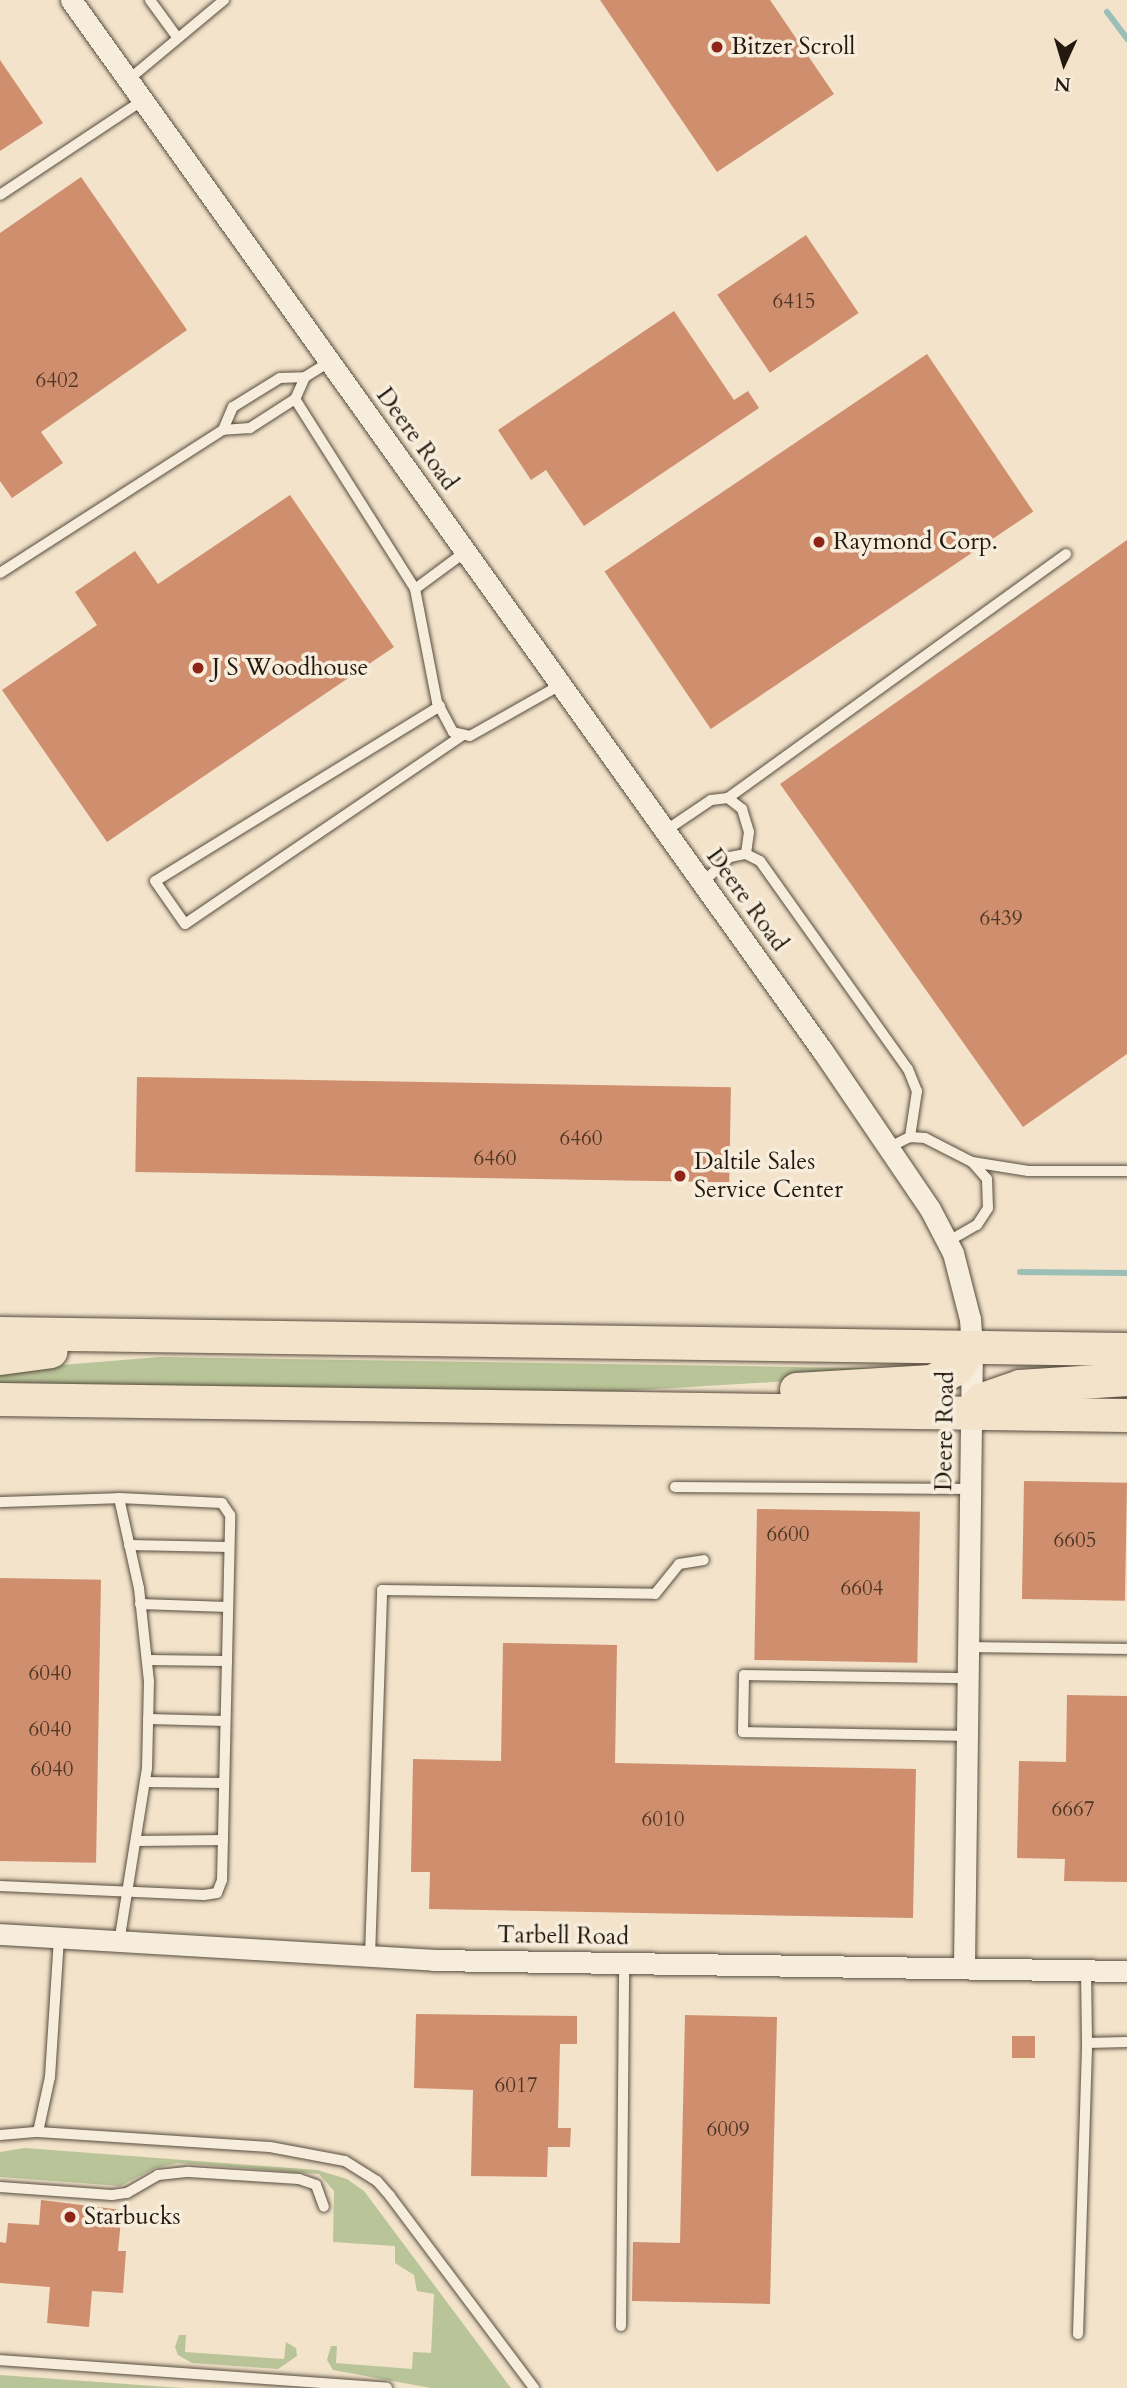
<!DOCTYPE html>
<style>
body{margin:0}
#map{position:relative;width:1127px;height:2388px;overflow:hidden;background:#f2e3ca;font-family:Cardo,serif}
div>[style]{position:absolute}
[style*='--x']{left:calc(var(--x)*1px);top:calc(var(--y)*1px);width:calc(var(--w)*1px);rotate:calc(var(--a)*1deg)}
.green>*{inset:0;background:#b9c498}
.stream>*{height:6px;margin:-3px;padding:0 3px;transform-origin:3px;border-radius:3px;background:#9bbeb7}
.building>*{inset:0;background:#cf8e6e;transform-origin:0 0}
.roads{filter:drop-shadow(0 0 2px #574c3e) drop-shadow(0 0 2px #574c3e)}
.lane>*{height:10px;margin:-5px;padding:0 5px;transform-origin:5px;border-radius:5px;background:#f7eddd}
.street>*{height:21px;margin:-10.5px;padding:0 10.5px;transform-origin:10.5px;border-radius:10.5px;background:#f7eddd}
.primary>*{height:33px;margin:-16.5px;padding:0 16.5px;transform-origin:16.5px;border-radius:16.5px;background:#f2e3ca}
.dots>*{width:19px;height:19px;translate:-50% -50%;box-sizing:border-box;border:4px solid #f7eddd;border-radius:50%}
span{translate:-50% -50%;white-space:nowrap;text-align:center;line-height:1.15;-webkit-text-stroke:7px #f7eddd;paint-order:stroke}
.number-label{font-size:21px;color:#4e3627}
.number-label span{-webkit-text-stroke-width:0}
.poi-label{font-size:24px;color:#23190f}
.left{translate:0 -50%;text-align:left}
.street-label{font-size:24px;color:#23190f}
.north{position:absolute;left:1029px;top:28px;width:70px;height:70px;-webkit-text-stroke:5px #f7eddd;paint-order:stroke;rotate:184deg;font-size:19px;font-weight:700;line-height:28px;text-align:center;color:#23190f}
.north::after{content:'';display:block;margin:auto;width:24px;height:32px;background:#23190f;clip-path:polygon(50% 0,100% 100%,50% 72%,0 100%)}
</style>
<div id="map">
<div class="green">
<i style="clip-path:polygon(160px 1357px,922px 1369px,922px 1373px,573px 1394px,0 1385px,0 1370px)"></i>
<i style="clip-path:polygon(25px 2148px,317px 2170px,347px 2179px,364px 2191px,511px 2388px,431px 2388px,333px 2370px,327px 2360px,331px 2346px,337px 2346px,336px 2363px,412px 2369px,413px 2352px,431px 2353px,434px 2294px,417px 2291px,414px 2275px,395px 2263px,395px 2246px,333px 2242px,334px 2191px,319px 2174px,178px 2163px,155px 2168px,120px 2186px,0 2177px,0 2152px)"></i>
<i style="clip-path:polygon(179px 2335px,186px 2335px,185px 2352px,284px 2359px,286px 2342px,296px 2348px,297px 2356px,278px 2369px,192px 2363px,178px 2355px,175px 2347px)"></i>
<i style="clip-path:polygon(0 2375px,182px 2388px,0 2388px)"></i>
</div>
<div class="stream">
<i style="--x:1107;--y:12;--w:34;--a:53"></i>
<i style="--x:1020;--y:1272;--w:107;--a:0.5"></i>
</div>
<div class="building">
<i style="clip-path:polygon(600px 0,770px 0,834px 94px,717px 172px)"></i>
<i style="clip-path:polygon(0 60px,43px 123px,0 151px)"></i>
<i style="clip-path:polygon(81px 177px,187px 330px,41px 432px,63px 463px,12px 498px,0 481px,0 233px)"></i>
<i style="left:806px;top:235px;width:94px;height:107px;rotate:56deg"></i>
<i style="clip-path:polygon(674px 311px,734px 400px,748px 391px,759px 408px,584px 526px,546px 470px,531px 480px,498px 430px)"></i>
<i style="left:927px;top:354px;width:190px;height:389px;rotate:56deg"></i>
<i style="clip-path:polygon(290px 495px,394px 647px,107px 842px,2px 690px,97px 625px,75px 592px,135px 551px,158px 584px)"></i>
<i style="clip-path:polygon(1127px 540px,1127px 1054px,1023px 1127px,780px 784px)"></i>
<i style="left:137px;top:1077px;width:594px;height:95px;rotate:1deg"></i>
<i style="left:1024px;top:1481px;width:103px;height:118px;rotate:1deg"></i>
<i style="left:757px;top:1509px;width:163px;height:151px;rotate:1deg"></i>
<i style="left:0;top:1578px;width:101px;height:283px;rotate:1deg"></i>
<i style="clip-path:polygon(503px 1643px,617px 1645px,615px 1763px,916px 1769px,913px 1918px,429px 1909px,430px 1872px,411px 1872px,413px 1759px,501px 1761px)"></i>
<i style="clip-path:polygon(1067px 1695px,1127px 1696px,1127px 1882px,1064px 1881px,1065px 1859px,1017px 1858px,1019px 1761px,1066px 1762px)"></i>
<i style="clip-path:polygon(416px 2014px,577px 2016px,577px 2044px,560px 2044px,558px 2128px,571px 2128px,570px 2147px,548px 2147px,547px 2177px,471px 2176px,473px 2090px,414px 2088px)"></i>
<i style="clip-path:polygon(685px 2015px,777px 2017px,770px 2304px,632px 2301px,633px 2242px,680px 2243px)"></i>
<i style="left:1012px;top:2036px;width:23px;height:22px"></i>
<i style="clip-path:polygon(41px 2200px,122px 2210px,118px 2251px,126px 2251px,123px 2293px,92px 2291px,89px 2327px,47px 2323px,50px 2287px,0 2283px,0 2242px,6px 2243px,8px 2223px,39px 2225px)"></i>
</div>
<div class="roads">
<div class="lane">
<i style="--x:150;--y:0;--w:46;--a:53.9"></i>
<i style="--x:128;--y:80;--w:125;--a:-39.8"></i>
<i style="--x:0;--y:195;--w:172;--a:-33.6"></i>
<i style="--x:305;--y:377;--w:24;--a:114"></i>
<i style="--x:295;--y:399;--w:54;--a:147.2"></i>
<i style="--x:250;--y:428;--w:27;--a:176"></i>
<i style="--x:223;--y:430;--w:25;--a:-67"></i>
<i style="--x:233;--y:407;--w:55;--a:-31.7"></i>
<i style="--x:280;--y:378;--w:25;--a:-2"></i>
<i style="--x:305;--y:377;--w:28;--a:-32"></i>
<i style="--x:295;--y:399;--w:225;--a:57.7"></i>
<i style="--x:415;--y:589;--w:115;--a:79"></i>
<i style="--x:437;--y:702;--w:34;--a:62"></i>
<i style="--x:453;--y:732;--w:17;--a:13"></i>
<i style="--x:470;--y:736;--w:103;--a:-29.5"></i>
<i style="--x:0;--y:573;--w:265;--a:-32.7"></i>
<i style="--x:415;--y:589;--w:62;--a:-36.5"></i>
<i style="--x:440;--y:706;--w:334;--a:148.4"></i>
<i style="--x:155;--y:881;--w:52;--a:55.1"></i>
<i style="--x:185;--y:924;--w:335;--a:-34.2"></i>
<i style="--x:728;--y:798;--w:417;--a:-35.8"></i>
<i style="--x:665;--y:831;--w:55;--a:-34"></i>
<i style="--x:711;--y:800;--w:17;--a:-7"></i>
<i style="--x:728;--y:798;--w:18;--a:38"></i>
<i style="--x:742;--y:809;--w:24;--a:73"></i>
<i style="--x:749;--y:832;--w:22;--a:98"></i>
<i style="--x:702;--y:883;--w:38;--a:-43"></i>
<i style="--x:730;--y:857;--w:16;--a:-11"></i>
<i style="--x:746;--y:854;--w:16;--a:27"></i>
<i style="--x:760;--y:861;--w:255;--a:54.6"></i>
<i style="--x:908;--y:1069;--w:24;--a:68"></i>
<i style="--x:917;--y:1091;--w:47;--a:98.7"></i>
<i style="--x:888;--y:1148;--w:25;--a:-27"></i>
<i style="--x:910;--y:1137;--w:15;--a:4"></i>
<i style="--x:925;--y:1138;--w:53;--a:27.1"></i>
<i style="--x:972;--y:1162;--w:57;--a:9.1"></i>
<i style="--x:1028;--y:1171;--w:99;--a:0"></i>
<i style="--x:947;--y:1242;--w:34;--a:-30"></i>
<i style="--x:977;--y:1225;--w:20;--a:-57"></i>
<i style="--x:988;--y:1208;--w:29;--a:-92"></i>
<i style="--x:987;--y:1179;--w:23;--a:-131"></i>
<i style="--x:675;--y:1487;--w:295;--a:0.4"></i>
<i style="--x:0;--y:1502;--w:119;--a:-1.9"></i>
<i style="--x:119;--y:1498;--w:92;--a:77.5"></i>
<i style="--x:139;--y:1588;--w:94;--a:83.9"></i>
<i style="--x:149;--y:1681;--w:87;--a:91.3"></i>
<i style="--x:147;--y:1768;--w:176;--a:99.1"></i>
<i style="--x:129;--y:1545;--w:100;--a:1.1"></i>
<i style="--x:140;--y:1604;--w:88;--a:2"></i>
<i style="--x:968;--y:1647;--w:159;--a:0.7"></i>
<i style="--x:147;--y:1660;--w:80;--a:0.7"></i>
<i style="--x:148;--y:1719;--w:77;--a:1.5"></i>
<i style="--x:967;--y:1736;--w:224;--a:-179"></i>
<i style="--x:743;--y:1732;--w:57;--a:-89"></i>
<i style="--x:744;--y:1675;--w:223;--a:0.8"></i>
<i style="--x:145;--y:1782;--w:79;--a:0.7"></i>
<i style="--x:136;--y:1841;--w:87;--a:-0.7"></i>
<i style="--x:0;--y:1886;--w:204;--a:2.5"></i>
<i style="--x:204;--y:1895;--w:13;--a:-9"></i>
<i style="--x:217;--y:1893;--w:14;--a:-69"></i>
<i style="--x:222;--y:1880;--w:365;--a:-88.7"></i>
<i style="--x:230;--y:1515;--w:14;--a:-124"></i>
<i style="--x:222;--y:1503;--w:103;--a:-177.2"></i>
<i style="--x:370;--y:1957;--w:367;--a:-88.1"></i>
<i style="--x:382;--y:1590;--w:273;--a:0.8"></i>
<i style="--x:655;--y:1594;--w:38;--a:-51"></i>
<i style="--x:679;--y:1564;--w:25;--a:-9"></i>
<i style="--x:1086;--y:1970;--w:73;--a:89.2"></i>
<i style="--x:1087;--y:2043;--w:40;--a:-1.4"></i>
<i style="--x:38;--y:2132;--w:56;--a:-77.7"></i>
<i style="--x:50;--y:2077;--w:139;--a:-86.3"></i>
<i style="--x:0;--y:2135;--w:38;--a:-5"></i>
<i style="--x:38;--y:2132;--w:232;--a:3.7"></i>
<i style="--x:270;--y:2147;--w:76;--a:10.6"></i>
<i style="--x:345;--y:2161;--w:38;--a:32"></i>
<i style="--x:377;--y:2181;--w:20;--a:49"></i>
<i style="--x:390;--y:2196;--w:240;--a:53.1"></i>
<i style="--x:0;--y:2187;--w:112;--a:4.1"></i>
<i style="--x:112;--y:2195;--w:15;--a:-8"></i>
<i style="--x:127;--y:2193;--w:36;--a:-30"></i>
<i style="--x:158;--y:2175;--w:31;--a:-6"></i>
<i style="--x:189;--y:2172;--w:110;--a:3.6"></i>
<i style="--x:299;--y:2179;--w:18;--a:19"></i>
<i style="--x:316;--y:2185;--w:23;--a:70"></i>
<i style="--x:621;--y:2326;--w:363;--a:-89.5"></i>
<i style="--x:1078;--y:2334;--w:291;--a:-88.2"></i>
<i style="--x:0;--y:2360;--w:388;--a:4.1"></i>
</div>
<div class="street">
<i style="--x:71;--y:0;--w:1291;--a:54.43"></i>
<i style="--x:822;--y:1050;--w:192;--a:55.8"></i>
<i style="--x:930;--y:1209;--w:50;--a:62.4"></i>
<i style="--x:953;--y:1253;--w:68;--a:75.6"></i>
<i style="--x:970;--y:1319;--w:28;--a:86"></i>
<i style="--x:972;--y:1347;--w:621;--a:90.74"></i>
<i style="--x:0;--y:1934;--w:434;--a:3.4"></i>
<i style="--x:433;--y:1960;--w:694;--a:0.91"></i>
</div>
<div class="primary">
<i style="--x:0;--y:1333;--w:1127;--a:0.81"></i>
<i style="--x:0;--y:1358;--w:51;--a:-7.8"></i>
<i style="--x:796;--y:1389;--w:135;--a:-3.4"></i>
<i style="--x:931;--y:1381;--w:28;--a:-26"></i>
<i style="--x:956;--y:1369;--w:27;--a:-54"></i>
<i style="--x:0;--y:1399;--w:1127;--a:0.81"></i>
<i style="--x:971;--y:1412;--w:17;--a:-50"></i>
<i style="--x:982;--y:1399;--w:39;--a:-19"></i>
<i style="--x:1019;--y:1386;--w:108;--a:-3.7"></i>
</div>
</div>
<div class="dots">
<i style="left:717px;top:47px;background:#8f2418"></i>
<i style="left:819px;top:542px;background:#8f2418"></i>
<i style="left:198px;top:668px;background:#8f2418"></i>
<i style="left:680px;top:1176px;background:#8f2418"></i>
<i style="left:70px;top:2217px;background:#8f2418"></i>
</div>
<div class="number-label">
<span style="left:794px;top:302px">6415</span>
<span style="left:57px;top:381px">6402</span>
<span style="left:1001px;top:919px">6439</span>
<span style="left:581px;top:1139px">6460</span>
<span style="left:495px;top:1159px">6460</span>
<span style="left:788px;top:1535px">6600</span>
<span style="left:1075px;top:1541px">6605</span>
<span style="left:862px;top:1589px">6604</span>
<span style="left:50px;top:1674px">6040</span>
<span style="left:50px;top:1730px">6040</span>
<span style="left:52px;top:1770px">6040</span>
<span style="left:1073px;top:1810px">6667</span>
<span style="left:663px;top:1820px">6010</span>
<span style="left:516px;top:2086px">6017</span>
<span style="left:728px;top:2130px">6009</span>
</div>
<div class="poi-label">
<span class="left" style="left:731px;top:47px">Bitzer Scroll</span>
<span class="left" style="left:833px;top:542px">Raymond Corp.</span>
<span class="left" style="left:212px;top:668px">J S Woodhouse</span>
<span class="left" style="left:694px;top:1176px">Daltile Sales<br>Service Center</span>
<span class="left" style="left:84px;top:2217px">Starbucks</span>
</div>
<div class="street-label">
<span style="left:417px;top:439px;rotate:54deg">Deere Road</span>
<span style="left:747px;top:900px;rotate:54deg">Deere Road</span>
<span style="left:945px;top:1431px;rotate:-89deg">Deere Road</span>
<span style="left:563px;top:1936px;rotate:1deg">Tarbell Road</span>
</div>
<div class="north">N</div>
</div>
